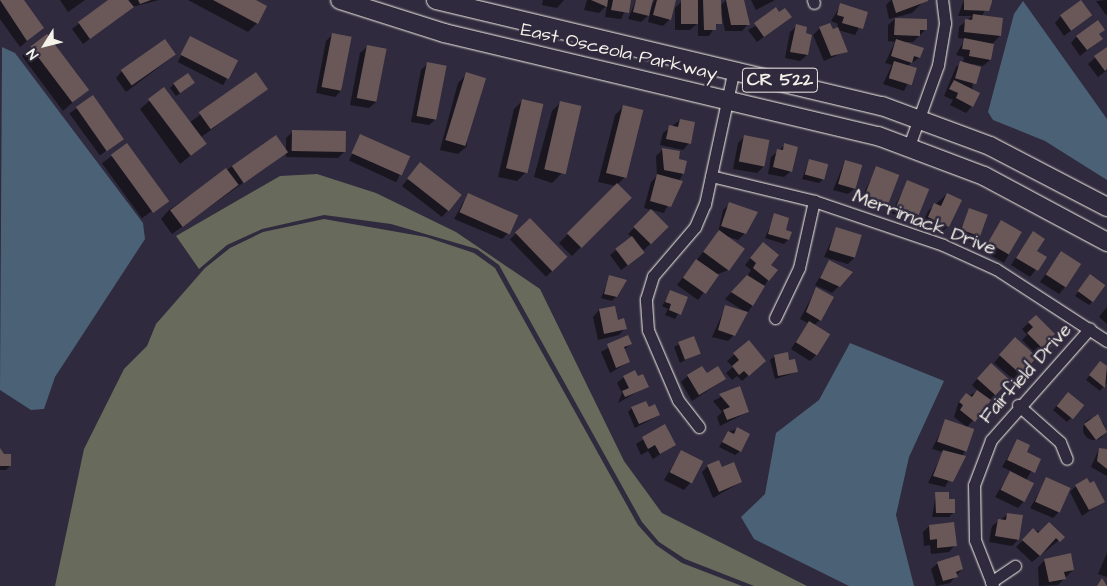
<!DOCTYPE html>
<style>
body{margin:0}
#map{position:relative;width:1107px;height:586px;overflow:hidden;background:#2f2a3d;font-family:"Architects Daughter",sans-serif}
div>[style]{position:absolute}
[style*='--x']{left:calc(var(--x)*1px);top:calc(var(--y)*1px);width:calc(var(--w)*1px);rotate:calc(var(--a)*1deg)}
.green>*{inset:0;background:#686a5b}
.water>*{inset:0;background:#4b6276}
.shadow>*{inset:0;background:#0007;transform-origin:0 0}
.round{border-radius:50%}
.building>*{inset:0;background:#6a5858;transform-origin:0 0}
.roads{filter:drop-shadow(0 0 1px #f4f1e8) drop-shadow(0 0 1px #f4f1e8)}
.minor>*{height:11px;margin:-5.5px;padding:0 5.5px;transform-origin:5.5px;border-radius:5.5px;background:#2f2a3d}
.primary>*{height:18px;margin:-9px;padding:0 9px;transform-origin:9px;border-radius:9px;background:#2f2a3d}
span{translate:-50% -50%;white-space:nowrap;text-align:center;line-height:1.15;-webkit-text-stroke:5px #2f2a3d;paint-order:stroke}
.shield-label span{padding:1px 4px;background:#2f2a3d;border:1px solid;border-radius:4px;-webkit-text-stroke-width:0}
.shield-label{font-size:18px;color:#f4f1e8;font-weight:700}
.street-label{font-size:19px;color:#f4f1e8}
.north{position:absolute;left:20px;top:20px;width:50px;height:50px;-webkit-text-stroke:4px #2f2a3d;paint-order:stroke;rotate:234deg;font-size:14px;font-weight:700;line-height:20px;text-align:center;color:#f4f1e8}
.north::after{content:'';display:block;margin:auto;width:18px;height:22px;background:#f4f1e8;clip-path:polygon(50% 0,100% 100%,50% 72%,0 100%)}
</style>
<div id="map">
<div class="green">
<i style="clip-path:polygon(317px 174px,376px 193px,456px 232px,540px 289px,624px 461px,662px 513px,807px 586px,754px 586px,685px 559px,659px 542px,642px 522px,499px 265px,477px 249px,391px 224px,324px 215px,262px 229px,227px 245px,199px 269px,176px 236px,280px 176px)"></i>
<i style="clip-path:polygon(324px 219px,426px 237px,474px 253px,495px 268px,638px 525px,656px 545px,682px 563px,742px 586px,55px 586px,84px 449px,124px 369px,147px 346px,156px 324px,205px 268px,230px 248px,263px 232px)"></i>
</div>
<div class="water">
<i style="clip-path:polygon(1023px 1px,1107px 119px,1107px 180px,1045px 141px,993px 120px,988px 112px,1014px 14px)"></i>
<i style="clip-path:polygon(2px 47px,15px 53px,143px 223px,145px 239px,55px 377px,44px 409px,31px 410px,0 390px)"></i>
<i style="clip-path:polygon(850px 343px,944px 381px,909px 457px,896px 515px,914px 586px,849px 586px,754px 539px,741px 517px,765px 494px,776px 433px,819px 400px)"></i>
</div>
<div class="shadow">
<i style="clip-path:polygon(0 0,22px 0,43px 28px,20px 47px,0 19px)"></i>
<i style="clip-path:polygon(60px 0,85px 0,68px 12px)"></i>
<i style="clip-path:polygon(110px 0,127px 0,131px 5px,129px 0,159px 0,132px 7px,83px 44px,72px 29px)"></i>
<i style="clip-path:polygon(188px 0,253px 0,257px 23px,248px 32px)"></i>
<i style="clip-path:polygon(543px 0,564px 0,557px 8px,542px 5px)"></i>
<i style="clip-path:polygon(587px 0,630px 0,621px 19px,605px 17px,607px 5px,599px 13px,584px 10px)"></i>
<i style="clip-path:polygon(636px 0,652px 0,651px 5px,655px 0,675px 0,670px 19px,663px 26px,648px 22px,650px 14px,641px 22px,628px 19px)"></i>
<i style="clip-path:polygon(683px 0,712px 0,720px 6px,726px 0,743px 0,748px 24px,742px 31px,725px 31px,722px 16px,709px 36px,698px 36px,698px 23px,690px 30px,675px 30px,675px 8px)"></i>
<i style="clip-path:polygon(751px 0,775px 0,756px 10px)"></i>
<i style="clip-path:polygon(891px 0,923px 0,924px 1px,912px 13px,889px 19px,886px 5px)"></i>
<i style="clip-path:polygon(964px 0,990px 0,982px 16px,1000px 36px,993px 43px,990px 60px,983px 66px,973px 64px,972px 106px,966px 113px,950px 105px,953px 100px,944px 96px,956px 67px,963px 63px,964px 57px,956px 55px,965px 39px,958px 38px,959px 27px,972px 16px,958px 16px)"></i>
<i style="clip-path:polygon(1107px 0,1107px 14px,1106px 15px,1096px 1px)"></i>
<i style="clip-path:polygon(841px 5px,867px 13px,855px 35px,838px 30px,847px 51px,824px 61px,813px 35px,820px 28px,837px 29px,838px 24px,831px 21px)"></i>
<i style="clip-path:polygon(779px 14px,790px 17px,757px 42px,748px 30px)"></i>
<i style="clip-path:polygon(1091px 15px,1064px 36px,1055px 23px,1061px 16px)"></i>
<i style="clip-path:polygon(895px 19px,925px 30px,913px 42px,903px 42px,922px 49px,919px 58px,907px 66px,915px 69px,904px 91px,883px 84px,892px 65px,885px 63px,895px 42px,888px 41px,888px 25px)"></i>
<i style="clip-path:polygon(797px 26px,807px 55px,800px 61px,785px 58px,790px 32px)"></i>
<i style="clip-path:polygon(332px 35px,342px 90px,335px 97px,316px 93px,326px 41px)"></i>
<i style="clip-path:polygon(1098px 35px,1101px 39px,1080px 56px,1071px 43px,1077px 36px)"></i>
<i style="left:190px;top:38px;width:51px;height:27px;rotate:27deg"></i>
<i style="clip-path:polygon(31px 47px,87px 90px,63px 111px,22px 56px)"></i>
<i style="clip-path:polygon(367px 47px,386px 50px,376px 102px,369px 108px,350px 105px,360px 53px)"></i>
<i style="clip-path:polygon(1107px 48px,1107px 70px,1098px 77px,1088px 64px)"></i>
<i style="clip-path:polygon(175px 55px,126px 92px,116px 78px,122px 71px)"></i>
<i style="clip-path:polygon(428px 63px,436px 119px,429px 125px,411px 122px,421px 70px)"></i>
<i style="clip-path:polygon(256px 74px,266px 89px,200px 138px,205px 144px,180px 164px,140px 109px,164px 89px,189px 123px)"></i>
<i style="clip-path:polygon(467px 74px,467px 146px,458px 154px,440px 150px,458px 83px)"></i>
<i style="clip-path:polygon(174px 84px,189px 87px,176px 96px,170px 88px)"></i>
<i style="left:92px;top:97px;width:52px;height:28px;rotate:54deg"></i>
<i style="clip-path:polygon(523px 100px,526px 172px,517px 181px,498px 177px,514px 109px)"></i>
<i style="clip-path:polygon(561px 102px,561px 174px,552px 183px,534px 177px,552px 111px)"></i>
<i style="clip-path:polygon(624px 106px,625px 177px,617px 185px,630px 198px,572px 256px,559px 243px,616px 186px,598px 182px,615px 115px)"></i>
<i style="clip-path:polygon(680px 120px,689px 143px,683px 150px,660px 145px,663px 133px)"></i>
<i style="clip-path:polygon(293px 131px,345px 151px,338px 158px,286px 157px,286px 152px,172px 234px,161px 219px,169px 210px,276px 136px,286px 151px,286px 138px)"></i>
<i style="left:361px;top:135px;width:52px;height:28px;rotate:25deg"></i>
<i style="clip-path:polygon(744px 137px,763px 167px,757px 173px,733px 169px,738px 143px)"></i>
<i style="left:127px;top:145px;width:68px;height:31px;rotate:54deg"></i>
<i style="clip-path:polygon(785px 145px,791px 171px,784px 177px,768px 174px,771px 157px)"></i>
<i style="clip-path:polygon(663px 149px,678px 160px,683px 173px,664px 213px,644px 208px,651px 182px,657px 176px,656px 156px)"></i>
<i style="clip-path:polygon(809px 161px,823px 179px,819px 183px,802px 179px)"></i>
<i style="clip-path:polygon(845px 161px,855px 188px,848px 194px,833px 190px)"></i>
<i style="clip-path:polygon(420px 164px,448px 210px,442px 217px,402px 186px)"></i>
<i style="clip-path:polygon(877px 167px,887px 203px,880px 209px,860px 201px)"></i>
<i style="clip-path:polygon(908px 182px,918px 214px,911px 221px,891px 213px)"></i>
<i style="clip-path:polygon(468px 194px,508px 233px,502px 239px,454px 219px)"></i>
<i style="clip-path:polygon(947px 194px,948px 226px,941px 233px,922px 224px,928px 211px)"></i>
<i style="clip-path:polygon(730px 204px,745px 233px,738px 240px,726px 236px,728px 270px,718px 274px,698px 300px,677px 285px,718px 233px,723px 210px)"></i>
<i style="clip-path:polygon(970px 210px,979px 236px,973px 243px,956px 237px)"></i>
<i style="clip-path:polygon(651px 211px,667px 227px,644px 250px,637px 245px,636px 259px,621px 270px,610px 255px,632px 237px,628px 234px)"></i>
<i style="clip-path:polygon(775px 215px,788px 240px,784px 244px,765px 238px)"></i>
<i style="left:530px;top:220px;width:52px;height:28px;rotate:46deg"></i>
<i style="left:1001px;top:221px;width:23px;height:35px;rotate:29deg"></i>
<i style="clip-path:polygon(837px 228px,855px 257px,848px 264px,824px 257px)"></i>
<i style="clip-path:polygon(1033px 232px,1036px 252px,1045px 257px,1030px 277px,1011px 265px)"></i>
<i style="clip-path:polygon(757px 250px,769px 265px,768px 280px,734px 335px,728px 341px,712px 337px,726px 306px,744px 311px,725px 299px,748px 275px,751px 270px,745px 265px)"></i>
<i style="clip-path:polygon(1061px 253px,1065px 287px,1059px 294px,1040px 282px)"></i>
<i style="clip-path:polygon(829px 262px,839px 286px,832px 293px,815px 285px)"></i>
<i style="clip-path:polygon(610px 276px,616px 297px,612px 301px,601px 298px)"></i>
<i style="clip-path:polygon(1090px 276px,1093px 301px,1089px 305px,1075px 296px)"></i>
<i style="clip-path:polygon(816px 289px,820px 320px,814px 325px,817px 354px,810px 361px,791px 349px,808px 323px,800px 319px)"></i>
<i style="clip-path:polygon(671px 291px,687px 298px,675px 319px,665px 315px,668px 309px,662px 306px)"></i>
<i style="clip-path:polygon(1107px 307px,1107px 324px,1099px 317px)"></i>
<i style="clip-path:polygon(599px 310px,617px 321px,625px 328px,619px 335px,598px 340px,593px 317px)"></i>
<i style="clip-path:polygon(1036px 316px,1055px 342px,1014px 380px,994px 363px,1009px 345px,1034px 352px,1022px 340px,1027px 335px,1022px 329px)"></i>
<i style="clip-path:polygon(627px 337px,630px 344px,624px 350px,629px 362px,610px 373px,601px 352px)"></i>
<i style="clip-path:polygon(693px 337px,699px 353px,680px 363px,674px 347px)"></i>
<i style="clip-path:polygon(749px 342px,758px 367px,742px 381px,737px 376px,732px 380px,726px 373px,733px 367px,727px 361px)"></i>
<i style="clip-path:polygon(775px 356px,788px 361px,797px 372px,775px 379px,770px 360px)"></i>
<i style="clip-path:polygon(1100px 362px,1107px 368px,1107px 383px,1100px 391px,1086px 380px)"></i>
<i style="clip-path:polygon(984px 371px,995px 394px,967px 427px,954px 417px,959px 401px,978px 391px,972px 385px)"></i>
<i style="clip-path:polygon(706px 375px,725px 379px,692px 401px,681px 382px,688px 376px)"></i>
<i style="clip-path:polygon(624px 377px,638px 378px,647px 386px,618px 403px,622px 393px,617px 383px)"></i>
<i style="clip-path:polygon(739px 388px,748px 412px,720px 426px,717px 417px,722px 412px,713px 401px)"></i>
<i style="clip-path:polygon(1064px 397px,1071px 418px,1067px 422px,1053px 410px)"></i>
<i style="clip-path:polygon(632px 408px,649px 409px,659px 415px,635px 428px,628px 412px)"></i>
<i class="round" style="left:1083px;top:418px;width:22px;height:22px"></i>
<i style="clip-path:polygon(946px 421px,965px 451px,945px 487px,928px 483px,943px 452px,932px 449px)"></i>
<i style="clip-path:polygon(664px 426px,674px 445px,653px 459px,648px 451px,641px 455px,636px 444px)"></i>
<i style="clip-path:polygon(737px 429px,740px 451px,735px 455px,719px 447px,728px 432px)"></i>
<i style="clip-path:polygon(1017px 441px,1025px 453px,1039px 459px,1026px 480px,1024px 501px,1018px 508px,995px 497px,1011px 471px,1002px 467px)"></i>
<i style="clip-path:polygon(0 449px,10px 466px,6px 470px,0 470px)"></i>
<i style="clip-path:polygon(1099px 449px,1107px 451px,1107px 476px,1091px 467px)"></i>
<i style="clip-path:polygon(681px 452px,690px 483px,684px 490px,664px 480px)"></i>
<i style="clip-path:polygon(708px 466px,721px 469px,741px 482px,713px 498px,702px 472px)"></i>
<i style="clip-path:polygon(1047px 479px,1059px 512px,1053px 518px,1030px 508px)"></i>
<i style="clip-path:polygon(1076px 486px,1104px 501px,1082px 516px,1070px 492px)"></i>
<i style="clip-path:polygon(936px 494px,948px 500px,954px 512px,949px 517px,932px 517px)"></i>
<i style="clip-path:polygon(1008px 514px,1018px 540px,1012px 546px,989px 542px,992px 526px)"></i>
<i style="clip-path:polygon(929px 526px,955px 545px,949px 552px,931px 554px,930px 545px,924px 546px,923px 532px)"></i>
<i style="clip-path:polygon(1033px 530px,1063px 537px,1032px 562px,1016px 547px)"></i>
<i style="clip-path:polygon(1107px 553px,1107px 577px,1098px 574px)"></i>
<i style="clip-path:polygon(1045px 560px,1073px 570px,1058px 585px,1039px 586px,1038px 567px)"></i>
<i style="clip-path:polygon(938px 563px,962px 569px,950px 583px,936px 586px,931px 569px)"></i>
</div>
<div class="building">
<i style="clip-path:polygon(0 0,24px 0,44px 28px,27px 41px)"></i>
<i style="clip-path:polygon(108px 0,128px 0,134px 7px,90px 39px,78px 22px)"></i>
<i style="clip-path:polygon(138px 0,151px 0,140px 4px)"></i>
<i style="clip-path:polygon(213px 0,256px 0,267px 6px,258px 24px)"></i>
<i style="clip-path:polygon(591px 0,608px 0,607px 7px)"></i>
<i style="clip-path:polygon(613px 0,631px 0,629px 13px,611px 10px)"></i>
<i style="clip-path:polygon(636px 0,653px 0,649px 16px,633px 12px)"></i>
<i style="clip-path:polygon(657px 0,676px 0,671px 20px,653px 15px)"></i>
<i style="left:681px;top:0;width:17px;height:24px"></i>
<i style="clip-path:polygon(703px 0,721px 0,722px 24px,716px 24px,716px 30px,704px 30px)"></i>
<i style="clip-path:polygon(726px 0,744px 0,750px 25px,731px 25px)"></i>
<i style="clip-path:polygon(892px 0,928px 0,928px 1px,896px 13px)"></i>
<i style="clip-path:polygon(964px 0,992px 0,992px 2px,989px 11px,964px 10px)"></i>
<i style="left:1081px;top:0;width:19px;height:26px;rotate:54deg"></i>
<i style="clip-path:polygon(840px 3px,868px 12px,863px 29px,842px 23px,844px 17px,837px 15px)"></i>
<i style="clip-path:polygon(776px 7px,779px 12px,785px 8px,792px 17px,764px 37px,754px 23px)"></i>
<i style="clip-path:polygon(973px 14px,1003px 18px,1001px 36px,964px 32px,965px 19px,972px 20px)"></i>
<i style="clip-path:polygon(895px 18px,927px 19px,927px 30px,920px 30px,920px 36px,894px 35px)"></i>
<i style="clip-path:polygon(1098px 20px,1105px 30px,1099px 34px,1103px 39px,1087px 50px,1076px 36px)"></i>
<i style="clip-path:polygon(830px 23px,833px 29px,838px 27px,848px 52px,831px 56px,819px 27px)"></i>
<i style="clip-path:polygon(796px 24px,807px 27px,806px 33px,812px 35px,808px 55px,790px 52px)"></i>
<i style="left:332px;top:33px;width:20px;height:55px;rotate:11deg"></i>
<i style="left:47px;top:34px;width:70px;height:21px;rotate:53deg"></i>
<i style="left:190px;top:36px;width:54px;height:21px;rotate:27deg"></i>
<i style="clip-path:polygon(964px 38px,994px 44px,991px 60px,969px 56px,970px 50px,962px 49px)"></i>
<i style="left:165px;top:39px;width:19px;height:54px;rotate:55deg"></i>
<i style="clip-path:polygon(896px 39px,924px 48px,920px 58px,914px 56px,912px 63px,891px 56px)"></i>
<i style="left:367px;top:45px;width:20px;height:54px;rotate:11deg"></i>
<i style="clip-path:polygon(1107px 47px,1107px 69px,1105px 71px,1094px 56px)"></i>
<i style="left:894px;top:61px;width:24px;height:18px;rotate:17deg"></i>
<i style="left:960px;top:61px;width:22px;height:18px;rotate:16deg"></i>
<i style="left:427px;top:62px;width:20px;height:55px;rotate:11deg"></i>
<i style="left:256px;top:72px;width:21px;height:70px;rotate:55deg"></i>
<i style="left:466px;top:72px;width:21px;height:71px;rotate:17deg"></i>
<i style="left:188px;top:73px;width:12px;height:18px;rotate:55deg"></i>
<i style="clip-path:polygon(954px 80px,980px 93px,973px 107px,956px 98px,958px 93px,949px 89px)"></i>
<i style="left:164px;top:87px;width:71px;height:20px;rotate:53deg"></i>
<i style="left:93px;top:95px;width:54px;height:21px;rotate:55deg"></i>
<i style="left:522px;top:99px;width:22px;height:71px;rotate:13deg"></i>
<i style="left:560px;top:101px;width:22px;height:70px;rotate:13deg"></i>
<i style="left:623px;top:105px;width:21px;height:70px;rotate:14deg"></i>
<i style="clip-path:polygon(680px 119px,695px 122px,691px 144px,666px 139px,669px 125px,678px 127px)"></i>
<i style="left:292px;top:130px;width:54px;height:21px;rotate:1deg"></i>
<i style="left:360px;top:134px;width:55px;height:21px;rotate:24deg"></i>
<i style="left:276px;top:135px;width:21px;height:54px;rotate:55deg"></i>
<i style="left:744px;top:135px;width:26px;height:27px;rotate:11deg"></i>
<i style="left:127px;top:143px;width:72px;height:20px;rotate:54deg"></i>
<i style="clip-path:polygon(784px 143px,798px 147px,792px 172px,773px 167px,777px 149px,783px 150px)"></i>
<i style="clip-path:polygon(662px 148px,680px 151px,679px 159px,687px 161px,684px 174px,664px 170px)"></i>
<i style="left:809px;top:159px;width:20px;height:16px;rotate:15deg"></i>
<i style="left:845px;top:160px;width:18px;height:25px;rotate:16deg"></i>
<i style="left:420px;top:162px;width:53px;height:21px;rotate:38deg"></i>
<i style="left:876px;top:166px;width:25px;height:31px;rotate:21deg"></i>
<i style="left:226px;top:168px;width:21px;height:70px;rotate:53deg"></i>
<i style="clip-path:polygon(657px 174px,683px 181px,671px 207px,650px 201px)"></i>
<i style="left:907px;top:180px;width:24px;height:28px;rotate:22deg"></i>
<i style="left:617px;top:183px;width:21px;height:71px;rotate:45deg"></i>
<i style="left:468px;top:193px;width:55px;height:21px;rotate:24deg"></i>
<i style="clip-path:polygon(947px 193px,962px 200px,949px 227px,928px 217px,934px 203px,941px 206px)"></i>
<i style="clip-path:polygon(729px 202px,758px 212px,746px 234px,721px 226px)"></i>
<i style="left:969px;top:208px;width:20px;height:23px;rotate:20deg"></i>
<i style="left:651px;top:209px;width:25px;height:25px;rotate:45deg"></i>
<i style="clip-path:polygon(774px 213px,789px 218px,786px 230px,792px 232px,789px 240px,768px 234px)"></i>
<i style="left:530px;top:218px;width:54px;height:21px;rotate:46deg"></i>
<i style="left:1001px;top:220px;width:24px;height:26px;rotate:30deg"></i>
<i style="left:836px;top:227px;width:27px;height:24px;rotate:17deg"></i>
<i style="left:719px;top:230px;width:32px;height:27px;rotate:36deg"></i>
<i style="clip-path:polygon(1033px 231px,1045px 239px,1037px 251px,1047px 257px,1038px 271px,1016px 258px)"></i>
<i style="left:632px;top:236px;width:21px;height:21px;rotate:53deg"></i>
<i style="clip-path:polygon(763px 242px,779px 255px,771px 265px,778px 270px,769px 281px,753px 268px,756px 263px,750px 258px)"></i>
<i style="left:1061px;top:251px;width:24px;height:28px;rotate:33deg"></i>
<i style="left:696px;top:259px;width:28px;height:23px;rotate:35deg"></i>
<i style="clip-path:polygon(829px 260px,853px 272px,840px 287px,820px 278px)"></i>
<i style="left:1090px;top:274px;width:19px;height:21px;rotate:36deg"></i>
<i style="clip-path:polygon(609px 275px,627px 280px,617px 297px,604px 294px)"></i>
<i style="clip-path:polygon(747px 275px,765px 286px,753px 306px,731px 292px)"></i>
<i style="clip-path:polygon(816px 287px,834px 297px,821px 321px,806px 312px)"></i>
<i style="clip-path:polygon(670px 290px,688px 297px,681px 315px,669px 310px,671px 304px,665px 302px)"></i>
<i style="clip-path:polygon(725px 305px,748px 312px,735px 336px,718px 330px)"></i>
<i style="clip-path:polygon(615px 306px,618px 320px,624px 318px,627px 329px,604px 334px,599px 309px)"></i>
<i style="clip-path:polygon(1036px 315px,1055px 334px,1052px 337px,1056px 342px,1046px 352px,1027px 333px,1033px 327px,1028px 322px)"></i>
<i style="left:809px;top:321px;width:25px;height:25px;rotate:32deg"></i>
<i style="clip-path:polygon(628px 335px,632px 344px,624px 347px,630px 362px,616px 368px,607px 344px)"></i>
<i style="left:694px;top:336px;width:19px;height:17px;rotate:69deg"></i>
<i style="left:1015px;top:337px;width:30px;height:24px;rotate:42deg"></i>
<i style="clip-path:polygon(749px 340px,766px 361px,749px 376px,744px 371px,739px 375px,732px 366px,739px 360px,733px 353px)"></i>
<i style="clip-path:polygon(788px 352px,789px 360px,795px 359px,798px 372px,778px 376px,774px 355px)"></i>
<i style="clip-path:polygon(1100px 361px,1107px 366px,1105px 388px,1089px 375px)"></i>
<i style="left:991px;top:363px;width:25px;height:21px;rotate:42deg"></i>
<i style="clip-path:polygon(702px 366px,707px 373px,718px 366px,726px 379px,699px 395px,687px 375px)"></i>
<i style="clip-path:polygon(635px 370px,638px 376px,643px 374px,649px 387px,625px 397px,622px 391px,629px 388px,623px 376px)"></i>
<i style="clip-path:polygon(740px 386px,749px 412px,727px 420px,723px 410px,730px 407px,719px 394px)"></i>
<i style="clip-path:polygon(977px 390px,991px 400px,975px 422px,960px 410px,963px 405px,959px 402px,966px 393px,972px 397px)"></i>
<i style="left:1068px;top:392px;width:21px;height:18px;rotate:39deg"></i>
<i style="clip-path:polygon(646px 401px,649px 407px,655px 404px,660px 415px,639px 424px,631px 407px)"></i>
<i style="clip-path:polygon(1098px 414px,1107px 432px,1096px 440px,1084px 424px)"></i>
<i style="left:945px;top:419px;width:31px;height:24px;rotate:19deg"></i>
<i style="clip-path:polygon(665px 424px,676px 445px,660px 454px,655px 445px,648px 449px,642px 437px)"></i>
<i style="clip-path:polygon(737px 427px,750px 434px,741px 452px,722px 442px,728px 431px,734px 434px)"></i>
<i style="clip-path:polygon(1017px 439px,1030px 445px,1027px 452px,1041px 459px,1035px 473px,1007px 460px)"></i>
<i style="clip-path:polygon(0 448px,4px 454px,11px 454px,11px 466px,0 466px)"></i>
<i style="clip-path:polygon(1099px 448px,1107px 449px,1107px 469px,1097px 461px)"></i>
<i style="left:681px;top:450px;width:25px;height:25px;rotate:27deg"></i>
<i style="clip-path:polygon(943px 450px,966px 456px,953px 482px,933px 476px)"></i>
<i style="clip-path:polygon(719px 460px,722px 467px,734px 462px,742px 482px,719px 492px,707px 465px)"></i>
<i style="left:1010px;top:471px;width:27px;height:21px;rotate:27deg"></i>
<i style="left:1046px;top:477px;width:27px;height:27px;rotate:24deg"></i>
<i style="clip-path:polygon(1087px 478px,1090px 483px,1094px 481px,1105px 502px,1089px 510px,1075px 485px)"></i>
<i style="clip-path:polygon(935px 492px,949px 492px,949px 499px,955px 499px,955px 513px,936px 513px)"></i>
<i style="clip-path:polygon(1007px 513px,1023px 515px,1019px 540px,995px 536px,998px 519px,1006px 520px)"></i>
<i style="clip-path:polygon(954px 522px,957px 546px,937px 548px,937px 539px,930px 540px,929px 525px)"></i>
<i style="clip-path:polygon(1049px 522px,1065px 537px,1060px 542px,1056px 538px,1040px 556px,1022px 540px,1033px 528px,1038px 533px)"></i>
<i style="clip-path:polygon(1071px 553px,1074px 570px,1064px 572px,1066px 579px,1049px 582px,1044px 559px)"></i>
<i style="clip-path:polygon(959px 555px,963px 569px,956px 572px,958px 577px,943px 581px,937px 562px)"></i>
<i style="clip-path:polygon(1102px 578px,1107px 586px,1097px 586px)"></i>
</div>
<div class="roads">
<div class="minor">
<i style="--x:813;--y:0;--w:3;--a:72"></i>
<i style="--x:909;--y:146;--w:86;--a:-70.3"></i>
<i style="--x:938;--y:65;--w:43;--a:-80.5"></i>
<i style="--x:945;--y:23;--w:23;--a:-97"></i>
<i style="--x:711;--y:176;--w:106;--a:13.6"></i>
<i style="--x:814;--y:201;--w:136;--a:18.8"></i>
<i style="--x:943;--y:245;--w:58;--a:24.4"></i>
<i style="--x:996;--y:269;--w:132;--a:33"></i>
<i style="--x:775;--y:318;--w:55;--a:-64.4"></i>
<i style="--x:799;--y:268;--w:69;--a:-77.4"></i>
<i style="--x:1018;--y:405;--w:56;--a:41.4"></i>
<i style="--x:1060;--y:442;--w:18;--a:68"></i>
<i style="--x:699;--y:427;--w:34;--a:-128"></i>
<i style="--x:678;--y:400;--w:76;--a:-113.2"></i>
<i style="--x:648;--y:330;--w:31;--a:-94"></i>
<i style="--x:646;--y:299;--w:24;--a:-73"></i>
<i style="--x:653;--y:276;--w:65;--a:-49.4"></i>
<i style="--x:695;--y:227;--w:25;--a:-67"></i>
<i style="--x:705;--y:204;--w:138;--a:-77.9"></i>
<i style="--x:991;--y:582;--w:29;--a:-34"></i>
<i style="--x:993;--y:586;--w:49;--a:-111.4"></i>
<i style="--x:975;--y:540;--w:55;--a:-91"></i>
<i style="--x:974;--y:485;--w:48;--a:-69.3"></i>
<i style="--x:991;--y:440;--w:149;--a:-48.5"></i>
</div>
<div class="primary">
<i style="--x:340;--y:0;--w:109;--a:17.6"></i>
<i style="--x:444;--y:33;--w:446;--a:13.4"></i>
<i style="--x:878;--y:136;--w:113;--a:20.7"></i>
<i style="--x:984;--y:176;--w:140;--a:28.2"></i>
<i style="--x:436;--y:0;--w:458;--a:13.4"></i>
<i style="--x:882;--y:106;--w:115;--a:20.3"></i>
<i style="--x:990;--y:146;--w:132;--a:27.5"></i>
</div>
</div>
<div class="shield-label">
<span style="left:780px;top:80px">CR 522</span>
</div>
<div class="street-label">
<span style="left:619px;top:52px;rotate:13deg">East Osceola Parkway</span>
<span style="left:924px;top:223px;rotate:21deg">Merrimack Drive</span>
<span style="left:1026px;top:374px;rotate:-48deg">Fairfield Drive</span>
</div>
<div class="north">N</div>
</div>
